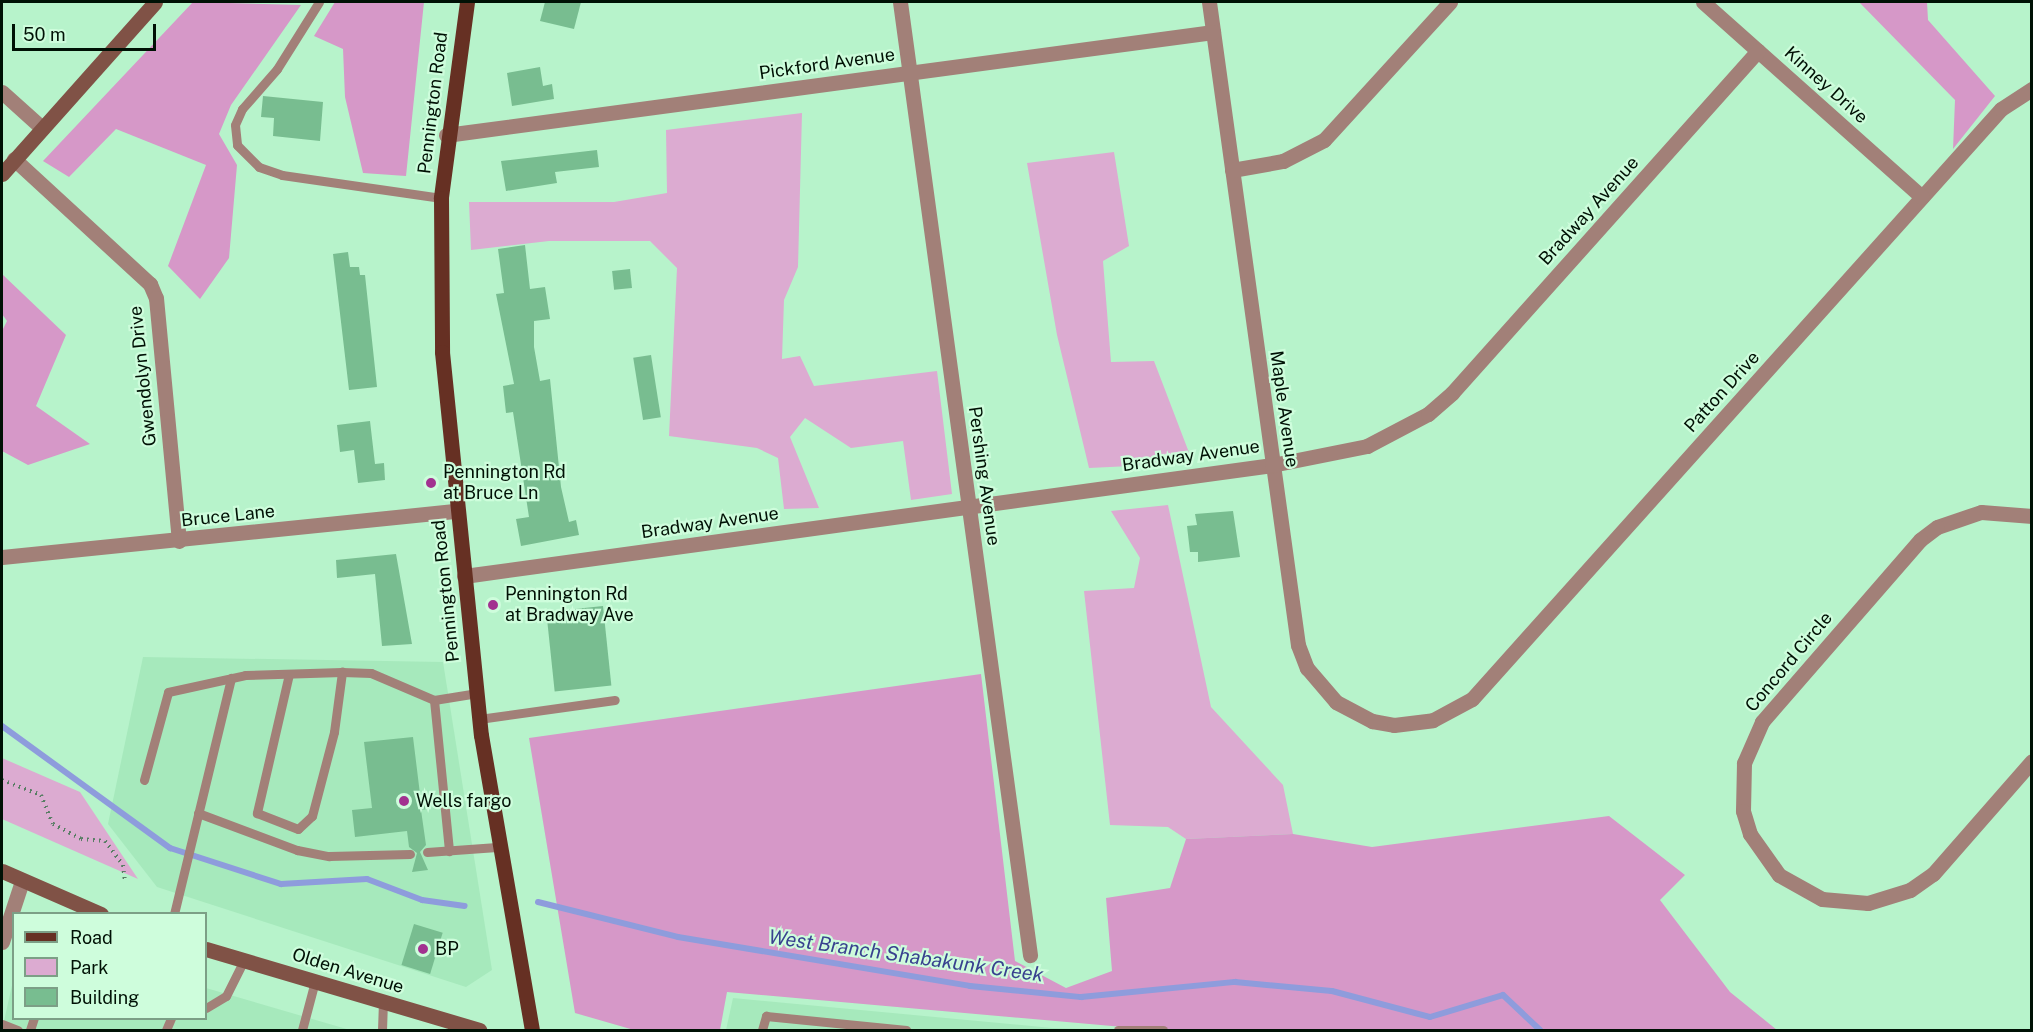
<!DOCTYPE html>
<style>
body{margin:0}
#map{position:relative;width:2033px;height:1032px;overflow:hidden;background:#b7f3cb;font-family:"Public Sans",sans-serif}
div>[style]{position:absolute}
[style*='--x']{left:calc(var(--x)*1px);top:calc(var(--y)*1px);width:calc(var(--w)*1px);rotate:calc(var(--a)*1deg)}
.built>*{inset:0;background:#a6e9bc}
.green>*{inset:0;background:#dcabd1}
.forest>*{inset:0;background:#d698c8}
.stream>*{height:6px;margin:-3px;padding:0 3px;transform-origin:3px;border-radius:3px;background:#8e9cdc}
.building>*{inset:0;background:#78bd90;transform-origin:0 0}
.path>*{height:4px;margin-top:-2px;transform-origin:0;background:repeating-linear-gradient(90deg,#587d64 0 1.5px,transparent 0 6px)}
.lane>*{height:9px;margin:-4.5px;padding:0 4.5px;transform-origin:4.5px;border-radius:4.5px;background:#a28078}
.street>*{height:15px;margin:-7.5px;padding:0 7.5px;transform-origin:7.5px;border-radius:7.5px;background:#a28078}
.secondary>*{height:15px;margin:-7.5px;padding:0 7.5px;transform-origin:7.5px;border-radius:7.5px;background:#805246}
.primary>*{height:15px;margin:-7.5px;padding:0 7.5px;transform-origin:7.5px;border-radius:7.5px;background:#663023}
.dots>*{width:16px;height:16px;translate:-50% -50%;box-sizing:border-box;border:3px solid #cefddc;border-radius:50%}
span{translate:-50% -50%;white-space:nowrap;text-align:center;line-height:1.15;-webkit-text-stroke:4.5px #cefddc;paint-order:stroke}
.street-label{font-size:18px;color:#001105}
.poi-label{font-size:18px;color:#001105}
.left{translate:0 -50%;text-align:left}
.water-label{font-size:20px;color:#39428f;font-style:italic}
.frame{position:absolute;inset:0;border:3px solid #001105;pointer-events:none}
.legend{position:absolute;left:12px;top:912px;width:195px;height:108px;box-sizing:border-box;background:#cefddc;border:2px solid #7c9f86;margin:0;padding:8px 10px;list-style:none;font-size:18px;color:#001105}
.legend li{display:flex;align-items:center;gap:12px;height:30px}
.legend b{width:30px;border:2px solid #7c9f86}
.scale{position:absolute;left:12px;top:24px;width:144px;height:27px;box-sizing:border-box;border:3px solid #001105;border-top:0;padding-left:8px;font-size:18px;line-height:21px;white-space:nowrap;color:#001105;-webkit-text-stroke:4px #cefddc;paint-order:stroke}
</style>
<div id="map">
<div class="built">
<i style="clip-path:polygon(143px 657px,443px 662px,492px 970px,466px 987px,157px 887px,108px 824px)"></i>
<i style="clip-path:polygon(13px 981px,14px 1018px,206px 1018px,206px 988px,350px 1030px,2px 1030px)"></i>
<i style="clip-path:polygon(733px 998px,1052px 1028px,1124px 1030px,726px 1030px)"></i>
</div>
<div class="green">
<i style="clip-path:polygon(802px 113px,798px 267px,784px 300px,782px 359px,800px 356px,814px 386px,937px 371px,952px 494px,911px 500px,903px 441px,851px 448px,805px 418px,790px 437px,819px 508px,784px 509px,778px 458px,757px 448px,669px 436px,677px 268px,650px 241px,549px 241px,471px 250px,469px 202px,614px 202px,667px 193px,666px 130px)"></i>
<i style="clip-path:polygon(1114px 152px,1129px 246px,1103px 261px,1111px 362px,1154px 361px,1193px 463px,1089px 468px,1057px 335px,1027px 163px)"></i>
<i style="clip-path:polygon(1168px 505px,1211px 707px,1283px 785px,1293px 834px,1186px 839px,1168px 827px,1110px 825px,1084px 591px,1134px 588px,1140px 558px,1111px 511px)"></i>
<i style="clip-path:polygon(2px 758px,80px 792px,138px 879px,2px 819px)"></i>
</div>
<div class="forest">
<i style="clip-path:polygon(193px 2px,301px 5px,231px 105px,219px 134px,237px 165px,229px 258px,200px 299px,168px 266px,206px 165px,116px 129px,69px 177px,43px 161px)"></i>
<i style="clip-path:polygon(335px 2px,424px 2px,406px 176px,363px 173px,345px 97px,343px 49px,314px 36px)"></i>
<i style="clip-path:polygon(1859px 2px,1927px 2px,1928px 20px,1995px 96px,1953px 149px,1955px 100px)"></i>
<i style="clip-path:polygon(2px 274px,66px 335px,36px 406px,90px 444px,28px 465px,2px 451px,2px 331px,7px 321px,2px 314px)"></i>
<i style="clip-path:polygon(981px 674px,1015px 961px,1066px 988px,1112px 971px,1106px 898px,1170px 888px,1186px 839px,1293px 834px,1372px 847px,1609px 816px,1685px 875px,1660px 900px,1730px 992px,1777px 1030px,1157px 1030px,727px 992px,720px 1030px,634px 1030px,575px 1013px,529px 738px)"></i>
</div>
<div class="stream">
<i style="--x:2;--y:726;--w:208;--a:36"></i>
<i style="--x:170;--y:848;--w:117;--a:18"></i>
<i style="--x:281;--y:884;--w:86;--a:-3.3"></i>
<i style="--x:367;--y:879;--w:59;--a:20.9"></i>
<i style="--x:422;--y:900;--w:43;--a:7.9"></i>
<i style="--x:538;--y:902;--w:144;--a:14"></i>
<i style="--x:678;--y:937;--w:296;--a:9.5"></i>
<i style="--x:970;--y:986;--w:112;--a:5.7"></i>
<i style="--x:1081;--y:997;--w:155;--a:-5.6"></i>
<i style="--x:1235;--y:982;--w:97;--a:5.3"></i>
<i style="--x:1332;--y:991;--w:101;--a:14.9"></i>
<i style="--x:1430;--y:1017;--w:76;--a:-16.8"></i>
<i style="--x:1503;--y:995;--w:51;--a:43.4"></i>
</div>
<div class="building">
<i style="clip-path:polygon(545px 2px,581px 2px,574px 29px,540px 21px)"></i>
<i style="clip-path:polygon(540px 67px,543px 86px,552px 84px,554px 99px,512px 106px,507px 73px)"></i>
<i style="clip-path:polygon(263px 96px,323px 102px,320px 141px,273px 136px,274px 118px,261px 117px)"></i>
<i style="clip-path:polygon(597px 150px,599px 167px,555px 172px,557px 183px,506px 191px,501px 161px)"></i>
<i style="clip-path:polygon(525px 245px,530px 289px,545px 287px,550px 319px,534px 321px,534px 347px,540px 381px,550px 379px,561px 487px,569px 522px,576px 520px,579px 535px,521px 546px,516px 519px,529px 517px,513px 412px,506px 413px,503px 386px,514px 384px,496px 294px,504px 293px,498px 249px)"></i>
<i style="clip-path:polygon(348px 252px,350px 267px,359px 267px,360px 275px,365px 275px,377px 387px,349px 390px,333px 254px)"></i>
<i style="left:630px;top:269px;width:19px;height:18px;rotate:84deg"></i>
<i style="left:651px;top:355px;width:63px;height:18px;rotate:81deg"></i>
<i style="clip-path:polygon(370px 421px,375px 464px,384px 463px,385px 480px,358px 483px,354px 450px,340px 452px,337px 425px)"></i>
<i style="clip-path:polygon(1233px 511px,1240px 557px,1198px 562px,1198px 552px,1190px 552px,1187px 526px,1197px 525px,1195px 514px)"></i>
<i style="clip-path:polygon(396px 554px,412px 644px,382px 646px,375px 574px,337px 578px,336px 560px)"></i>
<i style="left:603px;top:606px;width:80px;height:57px;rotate:84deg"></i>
<i style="clip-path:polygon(413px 737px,420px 794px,426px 793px,428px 809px,421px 810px,426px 845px,420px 852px,428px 870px,412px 872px,417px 853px,409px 847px,407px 831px,355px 837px,352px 810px,372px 808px,364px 742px)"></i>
<i style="left:414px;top:924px;width:30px;height:43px;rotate:17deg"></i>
</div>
<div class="path">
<i style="--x:2;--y:780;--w:42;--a:21"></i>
<i style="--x:41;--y:795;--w:31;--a:68"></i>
<i style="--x:53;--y:824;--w:32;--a:28"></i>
<i style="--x:81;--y:839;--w:24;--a:5"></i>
<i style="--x:105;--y:841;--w:30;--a:53"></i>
<i style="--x:123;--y:865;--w:17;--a:83"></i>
</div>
<div class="lane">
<i style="--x:319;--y:2;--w:79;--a:122.1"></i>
<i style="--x:277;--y:69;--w:53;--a:131.2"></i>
<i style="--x:242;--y:109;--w:17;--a:114"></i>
<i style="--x:235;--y:125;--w:20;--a:84"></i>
<i style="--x:237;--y:145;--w:31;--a:45"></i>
<i style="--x:259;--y:167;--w:24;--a:19"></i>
<i style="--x:282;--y:175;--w:161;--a:8.2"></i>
<i style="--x:289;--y:674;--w:143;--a:103"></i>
<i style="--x:257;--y:813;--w:44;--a:21.3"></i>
<i style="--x:298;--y:829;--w:19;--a:-43"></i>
<i style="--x:312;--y:816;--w:87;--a:-75.3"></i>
<i style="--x:334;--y:732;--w:61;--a:-82.4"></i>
<i style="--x:342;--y:672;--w:29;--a:2"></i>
<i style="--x:371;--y:673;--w:69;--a:23.2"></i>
<i style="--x:434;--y:700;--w:44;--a:-9.2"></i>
<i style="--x:434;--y:700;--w:152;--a:84.3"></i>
<i style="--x:479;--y:719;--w:137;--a:-8"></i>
<i style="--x:144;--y:780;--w:91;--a:-74.7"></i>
<i style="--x:168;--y:692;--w:79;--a:-12.4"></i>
<i style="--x:245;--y:675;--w:97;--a:-1.8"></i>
<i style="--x:198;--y:813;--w:106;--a:20.5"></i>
<i style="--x:297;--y:850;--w:33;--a:11"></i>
<i style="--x:329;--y:856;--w:81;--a:-1.4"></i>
<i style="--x:427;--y:852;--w:70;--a:-4.1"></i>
<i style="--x:174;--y:914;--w:243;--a:-76.4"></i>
<i style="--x:206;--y:1008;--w:23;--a:-31"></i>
<i style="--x:226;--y:996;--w:40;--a:-63.4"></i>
<i style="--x:2;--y:1024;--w:17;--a:21"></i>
<i style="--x:30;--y:1030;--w:13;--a:-72"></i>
<i style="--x:166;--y:1030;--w:13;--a:-67"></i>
<i style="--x:302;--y:1030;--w:51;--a:-75.1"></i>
<i style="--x:382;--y:1030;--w:28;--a:-88"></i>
<i style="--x:762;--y:1030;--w:15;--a:-74"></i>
<i style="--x:766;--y:1016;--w:141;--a:5.7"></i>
<i style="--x:1118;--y:1030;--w:45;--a:0"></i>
</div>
<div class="street">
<i style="--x:900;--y:2;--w:962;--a:82.23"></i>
<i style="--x:1209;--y:2;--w:649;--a:82.12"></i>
<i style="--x:1298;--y:645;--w:25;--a:69"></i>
<i style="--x:1307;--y:668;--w:45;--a:49.5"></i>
<i style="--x:1336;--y:702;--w:41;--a:27.8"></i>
<i style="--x:1372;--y:721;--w:22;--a:10"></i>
<i style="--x:1394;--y:725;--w:39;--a:-7"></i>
<i style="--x:1433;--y:720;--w:44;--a:-28.3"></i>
<i style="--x:1472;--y:699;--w:792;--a:-48.12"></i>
<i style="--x:2001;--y:109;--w:37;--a:-33"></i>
<i style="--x:1703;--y:2;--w:293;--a:41.7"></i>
<i style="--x:2;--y:92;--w:54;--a:42"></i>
<i style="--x:446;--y:135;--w:774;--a:-7.65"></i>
<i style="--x:14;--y:159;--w:185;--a:42.6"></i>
<i style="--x:150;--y:284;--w:15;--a:67"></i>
<i style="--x:156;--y:298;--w:244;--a:84.6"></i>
<i style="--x:1232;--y:170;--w:52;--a:-10"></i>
<i style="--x:1283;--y:161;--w:46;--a:-27.1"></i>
<i style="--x:1324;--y:140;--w:187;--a:-47.6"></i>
<i style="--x:2032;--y:516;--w:51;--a:-175.5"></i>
<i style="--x:1981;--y:512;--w:46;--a:161.2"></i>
<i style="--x:1937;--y:527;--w:21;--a:143"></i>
<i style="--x:1920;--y:540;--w:241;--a:131"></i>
<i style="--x:1762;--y:722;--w:45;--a:113.7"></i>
<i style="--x:1744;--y:763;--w:48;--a:91.2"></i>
<i style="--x:1743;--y:811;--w:24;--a:73"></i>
<i style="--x:1750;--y:834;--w:50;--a:54.7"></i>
<i style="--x:1779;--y:875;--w:49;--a:29.2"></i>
<i style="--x:1822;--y:899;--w:46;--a:5"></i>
<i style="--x:1868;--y:903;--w:44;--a:-17.2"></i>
<i style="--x:1910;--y:890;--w:28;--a:-35"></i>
<i style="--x:1933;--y:874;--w:150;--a:-48.8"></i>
<i style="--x:2;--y:557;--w:457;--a:-5.8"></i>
<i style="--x:464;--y:576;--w:816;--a:-7.82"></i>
<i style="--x:1272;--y:465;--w:97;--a:-11.3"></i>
<i style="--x:1367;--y:446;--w:69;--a:-27.7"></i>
<i style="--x:1428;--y:414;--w:32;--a:-41"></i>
<i style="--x:1452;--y:393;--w:459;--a:-48.2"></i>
<i style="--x:2;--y:942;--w:64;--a:-71.8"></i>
</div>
<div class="secondary">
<i style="--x:2;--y:174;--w:230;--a:-48.3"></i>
<i style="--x:2;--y:871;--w:108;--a:23.5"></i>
<i style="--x:206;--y:949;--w:285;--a:16.5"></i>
</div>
<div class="primary">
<i style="--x:467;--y:2;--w:198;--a:97.6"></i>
<i style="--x:441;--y:198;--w:154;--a:89.6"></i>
<i style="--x:442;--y:352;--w:385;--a:84.2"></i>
<i style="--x:481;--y:735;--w:299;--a:80.2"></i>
</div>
<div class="dots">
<i style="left:431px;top:483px;background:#a23290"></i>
<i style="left:493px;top:605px;background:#a23290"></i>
<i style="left:404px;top:801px;background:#a23290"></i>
<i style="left:423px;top:949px;background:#a23290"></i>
</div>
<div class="street-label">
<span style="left:827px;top:64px;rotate:-8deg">Pickford Avenue</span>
<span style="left:1826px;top:85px;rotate:42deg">Kinney Drive</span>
<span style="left:433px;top:103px;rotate:-83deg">Pennington Road</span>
<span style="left:1589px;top:211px;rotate:-48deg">Bradway Avenue</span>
<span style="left:143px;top:376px;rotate:-96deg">Gwendolyn Drive</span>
<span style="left:1722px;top:392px;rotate:-48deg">Patton Drive</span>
<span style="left:1284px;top:409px;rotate:82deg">Maple Avenue</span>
<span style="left:1191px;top:456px;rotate:-8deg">Bradway Avenue</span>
<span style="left:984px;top:476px;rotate:82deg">Pershing Avenue</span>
<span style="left:228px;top:516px;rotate:-6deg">Bruce Lane</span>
<span style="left:710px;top:523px;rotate:-8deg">Bradway Avenue</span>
<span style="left:446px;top:591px;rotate:-96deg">Pennington Road</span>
<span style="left:1789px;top:662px;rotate:-50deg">Concord Circle</span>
<span style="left:348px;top:971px;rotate:17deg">Olden Avenue</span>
</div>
<div class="poi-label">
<span class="left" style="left:443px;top:483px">Pennington Rd<br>at Bruce Ln</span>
<span class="left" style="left:505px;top:605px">Pennington Rd<br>at Bradway Ave</span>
<span class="left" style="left:416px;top:801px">Wells fargo</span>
<span class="left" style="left:435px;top:949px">BP</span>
</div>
<div class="water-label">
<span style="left:906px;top:956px;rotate:8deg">West Branch Shabakunk Creek</span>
</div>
<div class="frame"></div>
<ul class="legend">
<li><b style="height:8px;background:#663023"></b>Road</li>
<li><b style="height:16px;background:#dcabd1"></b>Park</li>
<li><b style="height:16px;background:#78bd90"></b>Building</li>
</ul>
<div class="scale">50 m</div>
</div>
